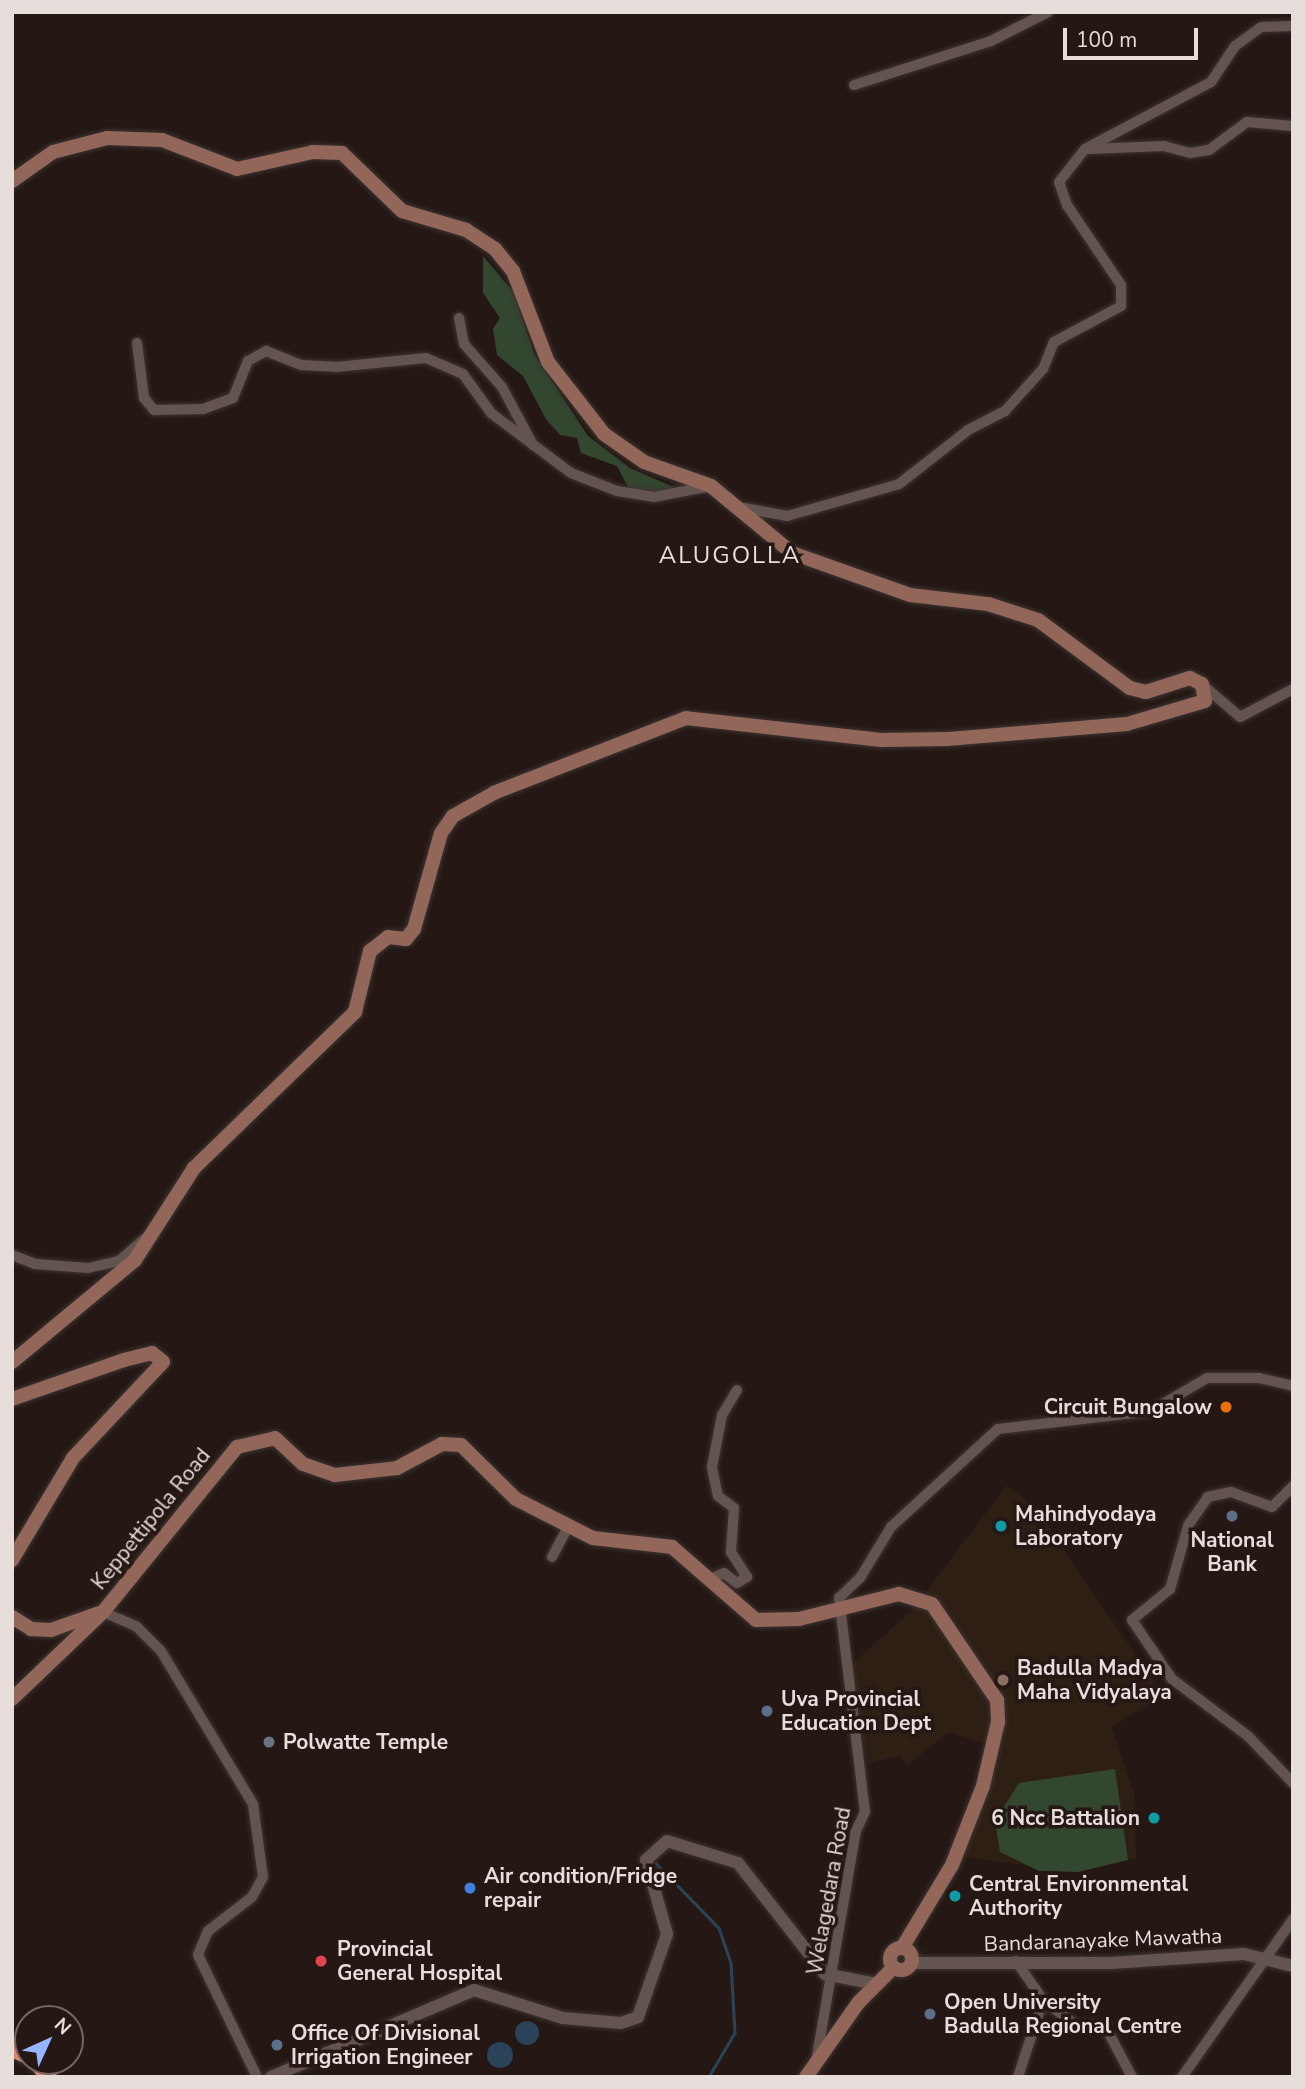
<!DOCTYPE html>
<style>
body{margin:0}
#map{position:relative;width:1305px;height:2089px;overflow:hidden;background:#251814;font-family:"Nunito Sans",sans-serif}
div>[style]{position:absolute}
[style*='--x']{left:calc(var(--x)*1px);top:calc(var(--y)*1px);width:calc(var(--w)*1px);rotate:calc(var(--a)*1deg)}
.education>*{inset:0;background:#2e1f15}
.green>*{inset:0;background:#334630}
.water>*{inset:0;background:#2a4359}
.round{border-radius:50%}
.stream>*{height:2.5px;margin:-1.25px;padding:0 1.25px;transform-origin:1.25px;border-radius:1.25px;background:#2a4359}
.roads{filter:drop-shadow(0 0 2px #3d3432) drop-shadow(0 0 2px #3d3432)}
.minor>*{height:10px;margin:-5px;padding:0 5px;transform-origin:5px;border-radius:5px;background:#64544f}
.tertiary>*{height:12px;margin:-6px;padding:0 6px;transform-origin:6px;border-radius:6px;background:#64544f}
.secondary>*{height:14px;margin:-7px;padding:0 7px;transform-origin:7px;border-radius:7px;background:#92675a}
.secondary>.ring{margin:-7px;padding:0;box-sizing:content-box;background:none;border:14px solid #92675a;border-radius:50%}
.trunk>*{height:16px;margin:-8px;padding:0 8px;transform-origin:8px;border-radius:8px;background:#de866c}
.dots>*{width:19px;height:19px;translate:-50% -50%;box-sizing:border-box;border:4px solid #251814;border-radius:50%}
span{translate:-50% -50%;white-space:nowrap;text-align:center;line-height:1.15;-webkit-text-stroke:7px #251814;paint-order:stroke}
.poi-label{font-size:21px;color:#e7ddda;font-weight:700}
.right{translate:-100% -50%;text-align:right}
.left{translate:0 -50%;text-align:left}
.street-label{font-size:21px;color:#e7ddda}
.quarter-label{font-size:24px;color:#e7ddda;letter-spacing:2px}
.frame{position:absolute;inset:0;border:14px solid #e7ddda;pointer-events:none}
.north{position:absolute;left:14px;top:2005px;width:70px;height:70px;box-sizing:border-box;background:#251814;border:2px solid #736763;border-radius:50%;rotate:45deg;font-size:19px;font-weight:700;line-height:28px;text-align:center;color:#e7ddda}
.north::after{content:'';display:block;margin:auto;width:24px;height:32px;background:#95b6fd;clip-path:polygon(50% 0,100% 100%,50% 72%,0 100%)}
.scale{position:absolute;left:1063px;top:28px;width:135px;height:32px;box-sizing:border-box;border:4px solid #e7ddda;border-top:0;padding-left:9px;font-size:21px;line-height:24px;white-space:nowrap;color:#e7ddda;-webkit-text-stroke:5px #251814;paint-order:stroke}
</style>
<div id="map">
<div class="education">
<i style="clip-path:polygon(1006px 1486px,1034px 1506px,1163px 1695px,1112px 1727px,1134px 1793px,1136px 1858px,1078px 1872px,956px 1856px,993px 1746px,949px 1732px,907px 1765px,899px 1755px,868px 1764px,850px 1666px,914px 1608px)"></i>
</div>
<div class="green">
<i style="clip-path:polygon(483px 256px,514px 293px,534px 354px,588px 436px,630px 468px,687px 493px,629px 489px,617px 466px,581px 453px,577px 438px,560px 435px,546px 419px,523px 376px,497px 355px,493px 329px,500px 318px,483px 293px)"></i>
<i style="clip-path:polygon(1115px 1769px,1128px 1860px,1078px 1872px,1039px 1871px,1000px 1852px,995px 1821px,1019px 1783px)"></i>
</div>
<div class="water">
<i class="round" style="left:515px;top:2021px;width:24px;height:24px"></i>
<i class="round" style="left:487px;top:2042px;width:26px;height:26px"></i>
</div>
<div class="stream">
<i style="--x:656;--y:1863;--w:91;--a:45.9"></i>
<i style="--x:719;--y:1928;--w:37;--a:71"></i>
<i style="--x:731;--y:1963;--w:70;--a:86.7"></i>
<i style="--x:735;--y:2033;--w:51;--a:120.6"></i>
</div>
<div class="roads">
<div class="minor">
<i style="--x:854;--y:85;--w:144;--a:-17.8"></i>
<i style="--x:991;--y:41;--w:64;--a:-27"></i>
<i style="--x:1089;--y:149;--w:75;--a:-2.3"></i>
<i style="--x:1164;--y:146;--w:27;--a:15"></i>
<i style="--x:1190;--y:153;--w:19;--a:-9"></i>
<i style="--x:1209;--y:150;--w:47;--a:-36.4"></i>
<i style="--x:1247;--y:122;--w:46;--a:5"></i>
<i style="--x:459;--y:318;--w:26;--a:79"></i>
<i style="--x:464;--y:344;--w:57;--a:48.5"></i>
<i style="--x:502;--y:387;--w:66;--a:61.9"></i>
<i style="--x:137;--y:343;--w:55;--a:82.7"></i>
<i style="--x:144;--y:398;--w:16;--a:50"></i>
<i style="--x:154;--y:410;--w:49;--a:-1.2"></i>
<i style="--x:203;--y:409;--w:32;--a:-20"></i>
<i style="--x:233;--y:398;--w:40;--a:-68"></i>
<i style="--x:248;--y:361;--w:21;--a:-29"></i>
<i style="--x:266;--y:351;--w:38;--a:22"></i>
<i style="--x:301;--y:365;--w:35;--a:3"></i>
<i style="--x:336;--y:367;--w:90;--a:-5.7"></i>
<i style="--x:426;--y:358;--w:40;--a:23.4"></i>
<i style="--x:463;--y:374;--w:48;--a:54.3"></i>
<i style="--x:491;--y:413;--w:100;--a:36.9"></i>
<i style="--x:571;--y:473;--w:49;--a:21.4"></i>
<i style="--x:617;--y:491;--w:37;--a:9"></i>
<i style="--x:654;--y:497;--w:58;--a:-10.9"></i>
<i style="--x:744;--y:508;--w:44;--a:10.5"></i>
<i style="--x:787;--y:516;--w:116;--a:-15.9"></i>
<i style="--x:899;--y:484;--w:88;--a:-38"></i>
<i style="--x:968;--y:430;--w:42;--a:-27.2"></i>
<i style="--x:1005;--y:411;--w:57;--a:-47.9"></i>
<i style="--x:1043;--y:369;--w:29;--a:-68"></i>
<i style="--x:1054;--y:342;--w:76;--a:-28.2"></i>
<i style="--x:1121;--y:306;--w:21;--a:-90"></i>
<i style="--x:1121;--y:285;--w:97;--a:-124"></i>
<i style="--x:1067;--y:205;--w:24;--a:-109"></i>
<i style="--x:1059;--y:182;--w:42;--a:-51.8"></i>
<i style="--x:1085;--y:149;--w:143;--a:-28"></i>
<i style="--x:1211;--y:82;--w:43;--a:-56.3"></i>
<i style="--x:1235;--y:46;--w:32;--a:-36"></i>
<i style="--x:1261;--y:27;--w:32;--a:-2"></i>
<i style="--x:1203;--y:685;--w:49;--a:40.9"></i>
<i style="--x:1240;--y:717;--w:60;--a:-27.8"></i>
<i style="--x:12;--y:1255;--w:25;--a:21"></i>
<i style="--x:35;--y:1264;--w:53;--a:4.3"></i>
<i style="--x:88;--y:1268;--w:32;--a:-13"></i>
<i style="--x:119;--y:1261;--w:35;--a:-41"></i>
<i style="--x:1293;--y:1486;--w:30;--a:135"></i>
<i style="--x:1272;--y:1507;--w:44;--a:-159.9"></i>
<i style="--x:1231;--y:1492;--w:24;--a:168"></i>
<i style="--x:1208;--y:1497;--w:35;--a:125"></i>
<i style="--x:1188;--y:1526;--w:66;--a:105.9"></i>
<i style="--x:1170;--y:1589;--w:49;--a:140.8"></i>
<i style="--x:1132;--y:1620;--w:71;--a:55.9"></i>
<i style="--x:1172;--y:1679;--w:95;--a:36.9"></i>
<i style="--x:1248;--y:1736;--w:65;--a:46.2"></i>
<i style="--x:552;--y:1557;--w:36;--a:-62"></i>
<i style="--x:710;--y:1579;--w:15;--a:-23"></i>
<i style="--x:724;--y:1573;--w:16;--a:38"></i>
<i style="--x:737;--y:1583;--w:12;--a:-31"></i>
<i style="--x:747;--y:1577;--w:30;--a:-123"></i>
<i style="--x:731;--y:1552;--w:44;--a:-86.1"></i>
<i style="--x:734;--y:1508;--w:20;--a:-143"></i>
<i style="--x:718;--y:1496;--w:30;--a:-102"></i>
<i style="--x:712;--y:1467;--w:53;--a:-79.1"></i>
<i style="--x:722;--y:1415;--w:29;--a:-59"></i>
<i style="--x:103;--y:1612;--w:36;--a:23"></i>
<i style="--x:136;--y:1626;--w:35;--a:45"></i>
<i style="--x:161;--y:1651;--w:179;--a:59"></i>
<i style="--x:253;--y:1804;--w:74;--a:82.2"></i>
<i style="--x:263;--y:1877;--w:23;--a:119"></i>
<i style="--x:252;--y:1897;--w:56;--a:142.3"></i>
<i style="--x:208;--y:1931;--w:26;--a:113"></i>
<i style="--x:198;--y:1955;--w:136;--a:64.2"></i>
<i style="--x:1016;--y:1961;--w:47;--a:55.3"></i>
<i style="--x:1043;--y:2000;--w:43;--a:37.4"></i>
<i style="--x:1077;--y:2026;--w:28;--a:0"></i>
<i style="--x:1105;--y:2026;--w:58;--a:62.1"></i>
<i style="--x:817;--y:2056;--w:228;--a:-80.2"></i>
<i style="--x:856;--y:1831;--w:21;--a:-65"></i>
<i style="--x:865;--y:1812;--w:216;--a:-96.9"></i>
<i style="--x:839;--y:1598;--w:29;--a:-44"></i>
<i style="--x:860;--y:1578;--w:60;--a:-58.7"></i>
<i style="--x:891;--y:1527;--w:145;--a:-42.5"></i>
<i style="--x:998;--y:1429;--w:154;--a:-6.7"></i>
<i style="--x:1151;--y:1411;--w:65;--a:-30.5"></i>
<i style="--x:1207;--y:1378;--w:52;--a:0"></i>
<i style="--x:1259;--y:1378;--w:35;--a:13"></i>
<i style="--x:1018;--y:2077;--w:81;--a:-72"></i>
<i style="--x:1182;--y:2077;--w:193;--a:-54.9"></i>
</div>
<div class="tertiary">
<i style="--x:912;--y:1963;--w:199;--a:0"></i>
<i style="--x:1111;--y:1963;--w:133;--a:-3.9"></i>
<i style="--x:1244;--y:1954;--w:50;--a:13.8"></i>
<i style="--x:271;--y:2077;--w:221;--a:-23.2"></i>
<i style="--x:474;--y:1990;--w:93;--a:17.5"></i>
<i style="--x:563;--y:2018;--w:58;--a:4.9"></i>
<i style="--x:621;--y:2023;--w:18;--a:-19"></i>
<i style="--x:638;--y:2017;--w:88;--a:-70.7"></i>
<i style="--x:667;--y:1934;--w:77;--a:-105.8"></i>
<i style="--x:646;--y:1860;--w:28;--a:-42"></i>
<i style="--x:667;--y:1841;--w:74;--a:17.2"></i>
<i style="--x:738;--y:1863;--w:141;--a:51.9"></i>
<i style="--x:825;--y:1974;--w:52;--a:11.1"></i>
</div>
<div class="secondary">
<i style="--x:12;--y:181;--w:50;--a:-35.3"></i>
<i style="--x:53;--y:152;--w:56;--a:-14.5"></i>
<i style="--x:107;--y:138;--w:55;--a:2.1"></i>
<i style="--x:162;--y:140;--w:80;--a:21.1"></i>
<i style="--x:237;--y:169;--w:78;--a:-12.6"></i>
<i style="--x:313;--y:152;--w:29;--a:2"></i>
<i style="--x:342;--y:153;--w:83;--a:44"></i>
<i style="--x:402;--y:211;--w:67;--a:16.5"></i>
<i style="--x:466;--y:230;--w:35;--a:33"></i>
<i style="--x:495;--y:249;--w:28;--a:51"></i>
<i style="--x:513;--y:271;--w:97;--a:69"></i>
<i style="--x:548;--y:362;--w:91;--a:52.1"></i>
<i style="--x:604;--y:434;--w:49;--a:35"></i>
<i style="--x:644;--y:462;--w:71;--a:19.7"></i>
<i style="--x:711;--y:486;--w:105;--a:39.6"></i>
<i style="--x:792;--y:553;--w:125;--a:19.6"></i>
<i style="--x:910;--y:595;--w:79;--a:6.6"></i>
<i style="--x:988;--y:604;--w:52;--a:17.7"></i>
<i style="--x:1038;--y:620;--w:114;--a:36.5"></i>
<i style="--x:1130;--y:688;--w:16;--a:14"></i>
<i style="--x:1146;--y:692;--w:46;--a:-17.7"></i>
<i style="--x:1190;--y:678;--w:13;--a:27"></i>
<i style="--x:1202;--y:684;--w:17;--a:80"></i>
<i style="--x:1205;--y:701;--w:81;--a:163.6"></i>
<i style="--x:1127;--y:724;--w:181;--a:175.2"></i>
<i style="--x:947;--y:739;--w:66;--a:179.1"></i>
<i style="--x:881;--y:740;--w:196;--a:-173.6"></i>
<i style="--x:686;--y:718;--w:206;--a:158.7"></i>
<i style="--x:494;--y:793;--w:47;--a:150.7"></i>
<i style="--x:453;--y:816;--w:21;--a:125"></i>
<i style="--x:441;--y:833;--w:100;--a:105.7"></i>
<i style="--x:414;--y:929;--w:13;--a:129"></i>
<i style="--x:406;--y:939;--w:18;--a:-174"></i>
<i style="--x:388;--y:937;--w:23;--a:142"></i>
<i style="--x:370;--y:951;--w:63;--a:103.8"></i>
<i style="--x:355;--y:1012;--w:224;--a:135.9"></i>
<i style="--x:194;--y:1168;--w:109;--a:122.7"></i>
<i style="--x:135;--y:1260;--w:160;--a:140.3"></i>
<i style="--x:12;--y:1399;--w:119;--a:-19.2"></i>
<i style="--x:124;--y:1360;--w:29;--a:-14"></i>
<i style="--x:152;--y:1353;--w:14;--a:39"></i>
<i style="--x:163;--y:1362;--w:132;--a:133.2"></i>
<i style="--x:73;--y:1458;--w:119;--a:120.9"></i>
<i style="--x:12;--y:1617;--w:22;--a:32"></i>
<i style="--x:31;--y:1629;--w:20;--a:3"></i>
<i style="--x:51;--y:1630;--w:51;--a:-19.5"></i>
<i style="--x:12;--y:1699;--w:126;--a:-43.7"></i>
<i style="--x:103;--y:1612;--w:213;--a:-50.9"></i>
<i style="--x:237;--y:1447;--w:39;--a:-13"></i>
<i style="--x:275;--y:1438;--w:38;--a:43"></i>
<i style="--x:303;--y:1464;--w:34;--a:19"></i>
<i style="--x:335;--y:1475;--w:62;--a:-6.4"></i>
<i style="--x:397;--y:1468;--w:51;--a:-28.1"></i>
<i style="--x:442;--y:1444;--w:19;--a:3"></i>
<i style="--x:461;--y:1445;--w:77;--a:44.5"></i>
<i style="--x:516;--y:1499;--w:86;--a:26.9"></i>
<i style="--x:593;--y:1538;--w:80;--a:6.5"></i>
<i style="--x:672;--y:1547;--w:111;--a:41"></i>
<i style="--x:756;--y:1620;--w:43;--a:-1.3"></i>
<i style="--x:799;--y:1619;--w:103;--a:-14"></i>
<i style="--x:899;--y:1594;--w:34;--a:17"></i>
<i style="--x:932;--y:1604;--w:116;--a:55.9"></i>
<i style="--x:997;--y:1700;--w:22;--a:87"></i>
<i style="--x:998;--y:1722;--w:66;--a:103.2"></i>
<i style="--x:983;--y:1786;--w:85;--a:111.4"></i>
<i style="--x:952;--y:1865;--w:97;--a:121.1"></i>
<i class="ring" style="left:890px;top:1948px;width:8px;height:8px"></i>
<i style="--x:806;--y:2077;--w:92;--a:-54.8"></i>
<i style="--x:859;--y:2002;--w:49;--a:-45"></i>
</div>
<div class="trunk">
<i style="--x:12;--y:2049;--w:17;--a:24"></i>
<i style="--x:35;--y:2061;--w:21;--a:49"></i>
</div>
</div>
<div class="dots">
<i style="left:1226px;top:1407px;background:#e8710a"></i>
<i style="left:1232px;top:1516px;background:#5c6f8a"></i>
<i style="left:1001px;top:1526px;background:#0f9aa8"></i>
<i style="left:1003px;top:1680px;background:#8d6e63"></i>
<i style="left:767px;top:1711px;background:#5c6f8a"></i>
<i style="left:269px;top:1742px;background:#6b7280"></i>
<i style="left:1154px;top:1818px;background:#0f9aa8"></i>
<i style="left:470px;top:1888px;background:#3f7fe0"></i>
<i style="left:955px;top:1896px;background:#0f9aa8"></i>
<i style="left:321px;top:1961px;background:#e0444e"></i>
<i style="left:930px;top:2014px;background:#5c6f8a"></i>
<i style="left:277px;top:2045px;background:#5c6f8a"></i>
</div>
<div class="poi-label">
<span class="right" style="left:1212px;top:1407px">Circuit Bungalow</span>
<span class="left" style="left:1015px;top:1526px">Mahindyodaya<br>Laboratory</span>
<span style="left:1232px;top:1552px">National<br>Bank</span>
<span class="left" style="left:1017px;top:1680px">Badulla Madya<br>Maha Vidyalaya</span>
<span class="left" style="left:781px;top:1711px">Uva Provincial<br>Education Dept</span>
<span class="left" style="left:283px;top:1742px">Polwatte Temple</span>
<span class="right" style="left:1140px;top:1818px">6 Ncc Battalion</span>
<span class="left" style="left:484px;top:1888px">Air condition/Fridge<br>repair</span>
<span class="left" style="left:969px;top:1896px">Central Environmental<br>Authority</span>
<span class="left" style="left:337px;top:1961px">Provincial<br>General Hospital</span>
<span class="left" style="left:944px;top:2014px">Open University<br>Badulla Regional Centre</span>
<span class="left" style="left:291px;top:2045px">Office Of Divisional<br>Irrigation Engineer</span>
</div>
<div class="street-label">
<span style="left:151px;top:1519px;rotate:-51deg">Keppettipola Road</span>
<span style="left:829px;top:1891px;rotate:-80deg">Welagedara Road</span>
<span style="left:1103px;top:1940px;rotate:-2deg">Bandaranayake Mawatha</span>
</div>
<div class="quarter-label">
<span style="left:730px;top:556px">ALUGOLLA</span>
</div>
<div class="frame"></div>
<div class="north">N</div>
<div class="scale">100 m</div>
</div>
